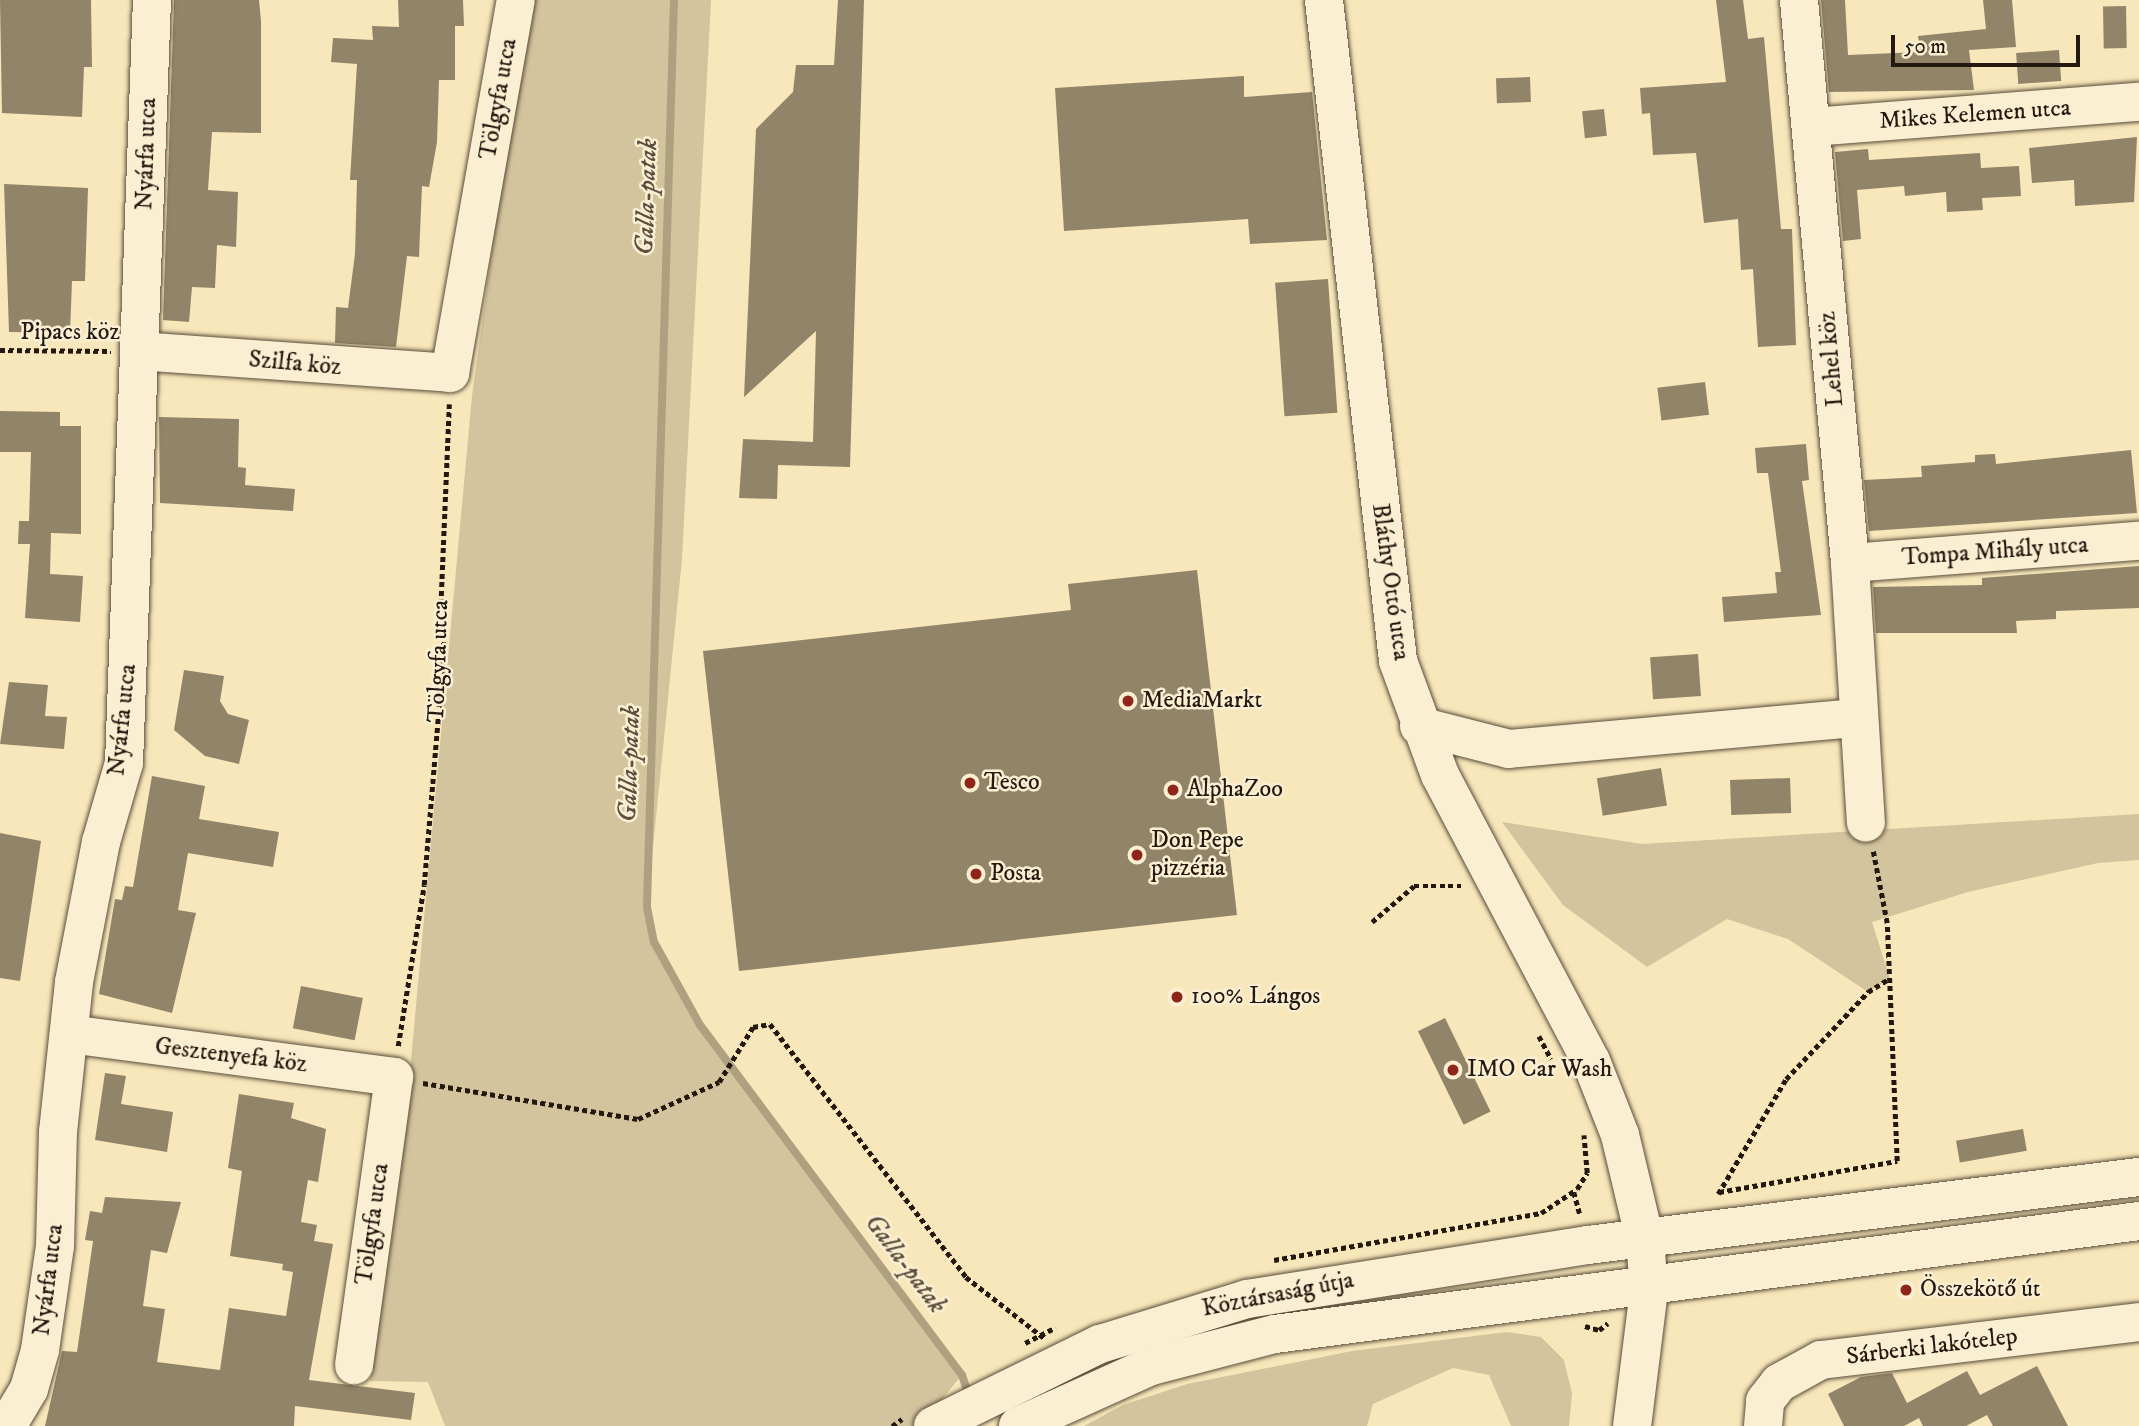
<!DOCTYPE html>
<meta charset="utf-8">
<style>
body{margin:0}
#map{position:relative;width:2139px;height:1426px;overflow:hidden;background:#f7e7ba;font-family:"IM FELL DW Pica",serif}
div>[style]{position:absolute}
[style*='--x']{left:calc(var(--x)*1px);top:calc(var(--y)*1px);width:calc(var(--w)*1px);rotate:calc(var(--a)*1deg)}
.green>*{inset:0;background:#d3c49d}
.stream>*{height:8px;margin:-4px;padding:0 4px;transform-origin:4px;border-radius:4px;background:#afa180}
.building>*{inset:0;background:#928468;transform-origin:0 0}
.path>*{height:4.5px;margin-top:-2.25px;transform-origin:0;background:repeating-linear-gradient(90deg,#241910 0 5px,transparent 0 8.5px)}
.roads{filter:drop-shadow(0 0 2px #594c3a) drop-shadow(0 0 2px #594c3a)}
.minor>*{height:38px;margin:-19px;padding:0 19px;transform-origin:19px;border-radius:19px;background:#faefd2}
.dots>*{width:19px;height:19px;translate:-50% -50%;box-sizing:border-box;border:4px solid #faefd2;border-radius:50%}
span{translate:-50% -50%;white-space:nowrap;text-align:center;line-height:1.15;-webkit-text-stroke:5px #faefd2;paint-order:stroke}
.street-label{font-size:24px;color:#241910}
.poi-label{font-size:24px;color:#241910}
.left{translate:0 -50%;text-align:left}
.water-label{font-size:26px;color:#5c4f3d;font-style:italic}
.scale{position:absolute;left:1891px;top:35px;width:189px;height:32px;box-sizing:border-box;border:4px solid #241910;border-top:0;padding-left:9px;font-size:21px;line-height:24px;white-space:nowrap;color:#241910;-webkit-text-stroke:5px #faefd2;paint-order:stroke}
</style>
<div id="map">
<div class="green">
<i style="clip-path:polygon(526px 0,711px 0,682px 559px,647px 907px,667px 974px,700px 1025px,962px 1375px,920px 1426px,445px 1426px,428px 1382px,370px 1381px,410px 1071px,472px 396px)"></i>
<i style="clip-path:polygon(2139px 814px,2139px 860px,2098px 863px,1968px 892px,1872px 922px,1890px 979px,1868px 992px,1788px 939px,1727px 919px,1647px 967px,1563px 905px,1502px 822px,1642px 844px)"></i>
<i style="clip-path:polygon(1507px 1332px,1541px 1337px,1564px 1360px,1572px 1393px,1569px 1426px,1511px 1426px,1489px 1375px,1453px 1368px,1373px 1404px,1367px 1426px,1084px 1426px,1123px 1405px,1187px 1384px,1352px 1351px)"></i>
</div>
<div class="stream">
<i style="--x:674;--y:0;--w:907;--a:91.71"></i>
<i style="--x:647;--y:907;--w:36;--a:79"></i>
<i style="--x:654;--y:942;--w:95;--a:61"></i>
<i style="--x:700;--y:1025;--w:437;--a:53.2"></i>
<i style="--x:962;--y:1375;--w:23;--a:72"></i>
</div>
<div class="building">
<i style="clip-path:polygon(0 0,91px 0,92px 67px,84px 67px,82px 117px,2px 113px)"></i>
<i style="clip-path:polygon(174px 0,259px 0,261px 21px,261px 133px,212px 132px,208px 190px,238px 192px,236px 247px,217px 245px,215px 288px,192px 287px,189px 322px,163px 320px)"></i>
<i style="clip-path:polygon(398px 0,463px 0,464px 26px,455px 26px,455px 80px,439px 80px,437px 142px,429px 187px,422px 186px,419px 257px,407px 256px,396px 347px,335px 343px,336px 307px,348px 308px,355px 254px,357px 180px,350px 180px,357px 64px,331px 62px,333px 38px,373px 40px,372px 26px,399px 27px)"></i>
<i style="clip-path:polygon(838px 0,864px 0,850px 467px,778px 465px,777px 499px,739px 498px,743px 439px,813px 442px,816px 331px,744px 397px,756px 129px,793px 92px,796px 65px,834px 65px)"></i>
<i style="clip-path:polygon(1716px 0,1743px 0,1748px 39px,1764px 37px,1781px 229px,1792px 229px,1796px 345px,1758px 347px,1753px 269px,1741px 270px,1738px 219px,1704px 223px,1696px 153px,1653px 155px,1650px 113px,1642px 114px,1640px 88px,1726px 82px)"></i>
<i style="clip-path:polygon(1821px 0,1845px 0,1848px 55px,1920px 52px,1918px 36px,1986px 29px,1983px 0,2012px 0,2016px 47px,1969px 50px,1974px 90px,1829px 92px)"></i>
<i style="left:2126px;top:6px;width:42px;height:23px;rotate:89deg"></i>
<i style="left:2059px;top:50px;width:31px;height:43px;rotate:86deg"></i>
<i style="clip-path:polygon(1244px 76px,1244px 97px,1312px 92px,1327px 240px,1250px 244px,1248px 219px,1064px 231px,1055px 88px)"></i>
<i style="left:1530px;top:77px;width:25px;height:34px;rotate:88deg"></i>
<i style="left:1604px;top:109px;width:27px;height:22px;rotate:84deg"></i>
<i style="clip-path:polygon(2137px 137px,2134px 202px,2075px 206px,2074px 180px,2032px 183px,2029px 148px)"></i>
<i style="clip-path:polygon(1868px 149px,1869px 160px,1980px 153px,1981px 168px,2019px 166px,2021px 196px,1982px 198px,1983px 210px,1947px 212px,1946px 192px,1905px 196px,1904px 186px,1857px 190px,1861px 239px,1843px 241px,1835px 152px)"></i>
<i style="clip-path:polygon(4px 184px,88px 188px,85px 281px,72px 281px,70px 333px,9px 332px)"></i>
<i style="left:1328px;top:279px;width:134px;height:53px;rotate:86deg"></i>
<i style="left:1705px;top:382px;width:33px;height:48px;rotate:83deg"></i>
<i style="clip-path:polygon(0 411px,60px 412px,60px 426px,81px 426px,81px 534px,51px 533px,50px 574px,83px 576px,80px 622px,25px 618px,30px 544px,18px 544px,19px 521px,29px 521px,31px 452px,0 452px)"></i>
<i style="clip-path:polygon(159px 417px,239px 419px,238px 467px,246px 468px,245px 485px,295px 489px,293px 511px,160px 503px)"></i>
<i style="clip-path:polygon(1806px 444px,1809px 480px,1802px 481px,1821px 615px,1724px 622px,1722px 597px,1777px 593px,1775px 572px,1781px 572px,1768px 473px,1757px 473px,1755px 448px)"></i>
<i style="clip-path:polygon(2131px 450px,2137px 513px,1869px 531px,1864px 480px,1922px 477px,1921px 466px,1975px 462px,1975px 455px,1995px 454px,1996px 464px)"></i>
<i style="clip-path:polygon(2139px 566px,2139px 608px,2056px 611px,2056px 619px,2016px 621px,2017px 633px,1876px 633px,1873px 587px,1982px 585px,1982px 578px)"></i>
<i style="clip-path:polygon(1197px 570px,1237px 915px,739px 971px,703px 651px,1071px 610px,1068px 584px)"></i>
<i style="left:1698px;top:654px;width:42px;height:48px;rotate:86deg"></i>
<i style="clip-path:polygon(184px 670px,224px 676px,220px 701px,228px 714px,249px 720px,239px 764px,205px 756px,174px 730px)"></i>
<i style="clip-path:polygon(9px 682px,48px 685px,45px 716px,67px 717px,64px 749px,0 744px)"></i>
<i style="left:1661px;top:768px;width:38px;height:65px;rotate:81deg"></i>
<i style="clip-path:polygon(152px 776px,205px 786px,199px 819px,279px 832px,273px 867px,188px 853px,178px 910px,196px 913px,172px 1013px,99px 994px,115px 899px,122px 900px,125px 886px,133px 887px)"></i>
<i style="left:1790px;top:778px;width:35px;height:60px;rotate:88deg"></i>
<i style="clip-path:polygon(0 833px,41px 841px,20px 981px,0 978px)"></i>
<i style="left:301px;top:986px;width:63px;height:43px;rotate:11deg"></i>
<i style="left:1445px;top:1018px;width:104px;height:30px;rotate:64deg"></i>
<i style="clip-path:polygon(105px 1073px,126px 1076px,121px 1104px,173px 1112px,167px 1152px,95px 1140px)"></i>
<i style="clip-path:polygon(239px 1094px,294px 1103px,291px 1118px,326px 1129px,318px 1182px,308px 1180px,301px 1222px,317px 1225px,314px 1241px,333px 1244px,309px 1380px,415px 1393px,411px 1420px,295px 1406px,294px 1426px,45px 1426px,62px 1351px,77px 1352px,93px 1241px,85px 1240px,90px 1211px,102px 1213px,105px 1197px,181px 1202px,167px 1253px,151px 1250px,143px 1306px,165px 1309px,157px 1362px,220px 1370px,229px 1308px,286px 1316px,293px 1272px,282px 1270px,283px 1264px,230px 1256px,242px 1171px,228px 1168px)"></i>
<i style="left:2023px;top:1129px;width:22px;height:68px;rotate:80deg"></i>
<i style="clip-path:polygon(2037px 1366px,2068px 1426px,1993px 1426px,1987px 1415px,1966px 1426px,1923px 1426px,1919px 1418px,1904px 1426px,1844px 1426px,1828px 1394px,1861px 1377px,1892px 1373px,1907px 1403px,1967px 1371px,1980px 1395px)"></i>
</div>
<div class="path">
<i style="--x:0;--y:350;--w:111;--a:0.5"></i>
<i style="--x:1372;--y:922;--w:55;--a:-40.6"></i>
<i style="--x:1414;--y:886;--w:47;--a:0"></i>
<i style="--x:1539;--y:1036;--w:26;--a:62"></i>
<i style="--x:398;--y:1046;--w:163;--a:-80.8"></i>
<i style="--x:424;--y:885;--w:239;--a:-85.2"></i>
<i style="--x:444;--y:647;--w:26;--a:-99"></i>
<i style="--x:440;--y:621;--w:217;--a:-87.6"></i>
<i style="--x:423;--y:1083;--w:218;--a:9.5"></i>
<i style="--x:638;--y:1119;--w:89;--a:-24.6"></i>
<i style="--x:719;--y:1082;--w:65;--a:-58.3"></i>
<i style="--x:753;--y:1027;--w:17;--a:-10"></i>
<i style="--x:770;--y:1024;--w:320;--a:52.2"></i>
<i style="--x:966;--y:1277;--w:99;--a:38"></i>
<i style="--x:1574;--y:1192;--w:23;--a:75"></i>
<i style="--x:1719;--y:1192;--w:181;--a:-9.9"></i>
<i style="--x:1897;--y:1161;--w:238;--a:-92.4"></i>
<i style="--x:1887;--y:923;--w:73;--a:-101"></i>
<i style="--x:1718;--y:1194;--w:134;--a:-59.4"></i>
<i style="--x:1786;--y:1079;--w:120;--a:-46.7"></i>
<i style="--x:1868;--y:992;--w:25;--a:-32"></i>
<i style="--x:1274;--y:1260;--w:271;--a:-10"></i>
<i style="--x:1541;--y:1213;--w:43;--a:-33.7"></i>
<i style="--x:1577;--y:1189;--w:19;--a:-58"></i>
<i style="--x:1587;--y:1173;--w:38;--a:-95"></i>
<i style="--x:1585;--y:1326;--w:15;--a:16"></i>
<i style="--x:1599;--y:1330;--w:11;--a:-38"></i>
<i style="--x:1025;--y:1343;--w:34;--a:-27"></i>
<i style="--x:892;--y:1426;--w:12;--a:-35"></i>
</div>
<div class="roads">
<div class="minor">
<i style="--x:1324;--y:0;--w:665;--a:83.61"></i>
<i style="--x:1398;--y:661;--w:121;--a:69.8"></i>
<i style="--x:1440;--y:775;--w:323;--a:62.2"></i>
<i style="--x:1591;--y:1061;--w:79;--a:68.6"></i>
<i style="--x:1620;--y:1135;--w:108;--a:76.6"></i>
<i style="--x:1645;--y:1240;--w:50;--a:85.4"></i>
<i style="--x:1649;--y:1290;--w:137;--a:97.1"></i>
<i style="--x:1799;--y:0;--w:565;--a:84.82"></i>
<i style="--x:1850;--y:563;--w:260;--a:86.5"></i>
<i style="--x:1811;--y:127;--w:329;--a:-4.4"></i>
<i style="--x:139;--y:351;--w:312;--a:4"></i>
<i style="--x:450;--y:373;--w:379;--a:-80"></i>
<i style="--x:1850;--y:563;--w:290;--a:-4.4"></i>
<i style="--x:1419;--y:726;--w:93;--a:14.3"></i>
<i style="--x:1509;--y:749;--w:350;--a:-5.1"></i>
<i style="--x:69;--y:1034;--w:328;--a:7.5"></i>
<i style="--x:394;--y:1077;--w:291;--a:97.9"></i>
<i style="--x:7;--y:1426;--w:43;--a:-59.3"></i>
<i style="--x:29;--y:1389;--w:41;--a:-74.2"></i>
<i style="--x:40;--y:1350;--w:105;--a:-81.8"></i>
<i style="--x:55;--y:1246;--w:114;--a:-88.5"></i>
<i style="--x:58;--y:1132;--w:151;--a:-83.9"></i>
<i style="--x:74;--y:982;--w:143;--a:-79.1"></i>
<i style="--x:101;--y:842;--w:82;--a:-73.8"></i>
<i style="--x:124;--y:763;--w:764;--a:-87.9"></i>
<i style="--x:933;--y:1426;--w:186;--a:-26.2"></i>
<i style="--x:1100;--y:1344;--w:154;--a:-17"></i>
<i style="--x:1247;--y:1299;--w:345;--a:-9"></i>
<i style="--x:1588;--y:1245;--w:555;--a:-7.04"></i>
<i style="--x:1018;--y:1426;--w:146;--a:-24.3"></i>
<i style="--x:1151;--y:1366;--w:128;--a:-14.5"></i>
<i style="--x:1275;--y:1334;--w:871;--a:-7.45"></i>
<i style="--x:1763;--y:1426;--w:25;--a:-85"></i>
<i style="--x:1765;--y:1401;--w:23;--a:-52"></i>
<i style="--x:1779;--y:1383;--w:48;--a:-28.7"></i>
<i style="--x:1821;--y:1360;--w:320;--a:-6.8"></i>
</div>
</div>
<div class="dots">
<i style="left:1128px;top:701px;background:#8f2418"></i>
<i style="left:970px;top:783px;background:#8f2418"></i>
<i style="left:1173px;top:790px;background:#8f2418"></i>
<i style="left:1137px;top:855px;background:#8f2418"></i>
<i style="left:976px;top:874px;background:#8f2418"></i>
<i style="left:1177px;top:997px;background:#8f2418"></i>
<i style="left:1453px;top:1070px;background:#8f2418"></i>
<i style="left:1906px;top:1290px;background:#8f2418"></i>
</div>
<div class="street-label">
<span style="left:499px;top:99px;rotate:-80deg">Tölgyfa utca</span>
<span style="left:1975px;top:115px;rotate:-4deg">Mikes Kelemen utca</span>
<span style="left:147px;top:154px;rotate:-88deg">Nyárfa utca</span>
<span style="left:70px;top:333px">Pipacs köz</span>
<span style="left:1832px;top:359px;rotate:-95deg">Lehel köz</span>
<span style="left:295px;top:364px;rotate:5deg">Szilfa köz</span>
<span style="left:1995px;top:552px;rotate:-4deg">Tompa Mihály utca</span>
<span style="left:1390px;top:582px;rotate:82deg">Bláthy Ottó utca</span>
<span style="left:439px;top:661px;rotate:-88deg">Tölgyfa utca</span>
<span style="left:123px;top:720px;rotate:-84deg">Nyárfa utca</span>
<span style="left:231px;top:1056px;rotate:7deg">Gesztenyefa köz</span>
<span style="left:373px;top:1224px;rotate:-82deg">Tölgyfa utca</span>
<span style="left:49px;top:1280px;rotate:-83deg">Nyárfa utca</span>
<span style="left:1278px;top:1295px;rotate:-11deg">Köztársaság útja</span>
<span style="left:1932px;top:1347px;rotate:-7deg">Sárberki lakótelep</span>
</div>
<div class="poi-label">
<span class="left" style="left:1142px;top:701px">MediaMarkt</span>
<span class="left" style="left:984px;top:783px">Tesco</span>
<span class="left" style="left:1187px;top:790px">AlphaZoo</span>
<span class="left" style="left:1151px;top:855px">Don Pepe<br>pizzéria</span>
<span class="left" style="left:990px;top:874px">Posta</span>
<span class="left" style="left:1191px;top:997px">100% Lángos</span>
<span class="left" style="left:1467px;top:1070px">IMO Car Wash</span>
<span class="left" style="left:1920px;top:1290px">Összekötő út</span>
</div>
<div class="water-label">
<span style="left:647px;top:197px;rotate:-88deg">Galla-patak</span>
<span style="left:630px;top:764px;rotate:-88deg">Galla-patak</span>
<span style="left:905px;top:1264px;rotate:53deg">Galla-patak</span>
</div>
<div class="scale">50 m</div>
</div>
